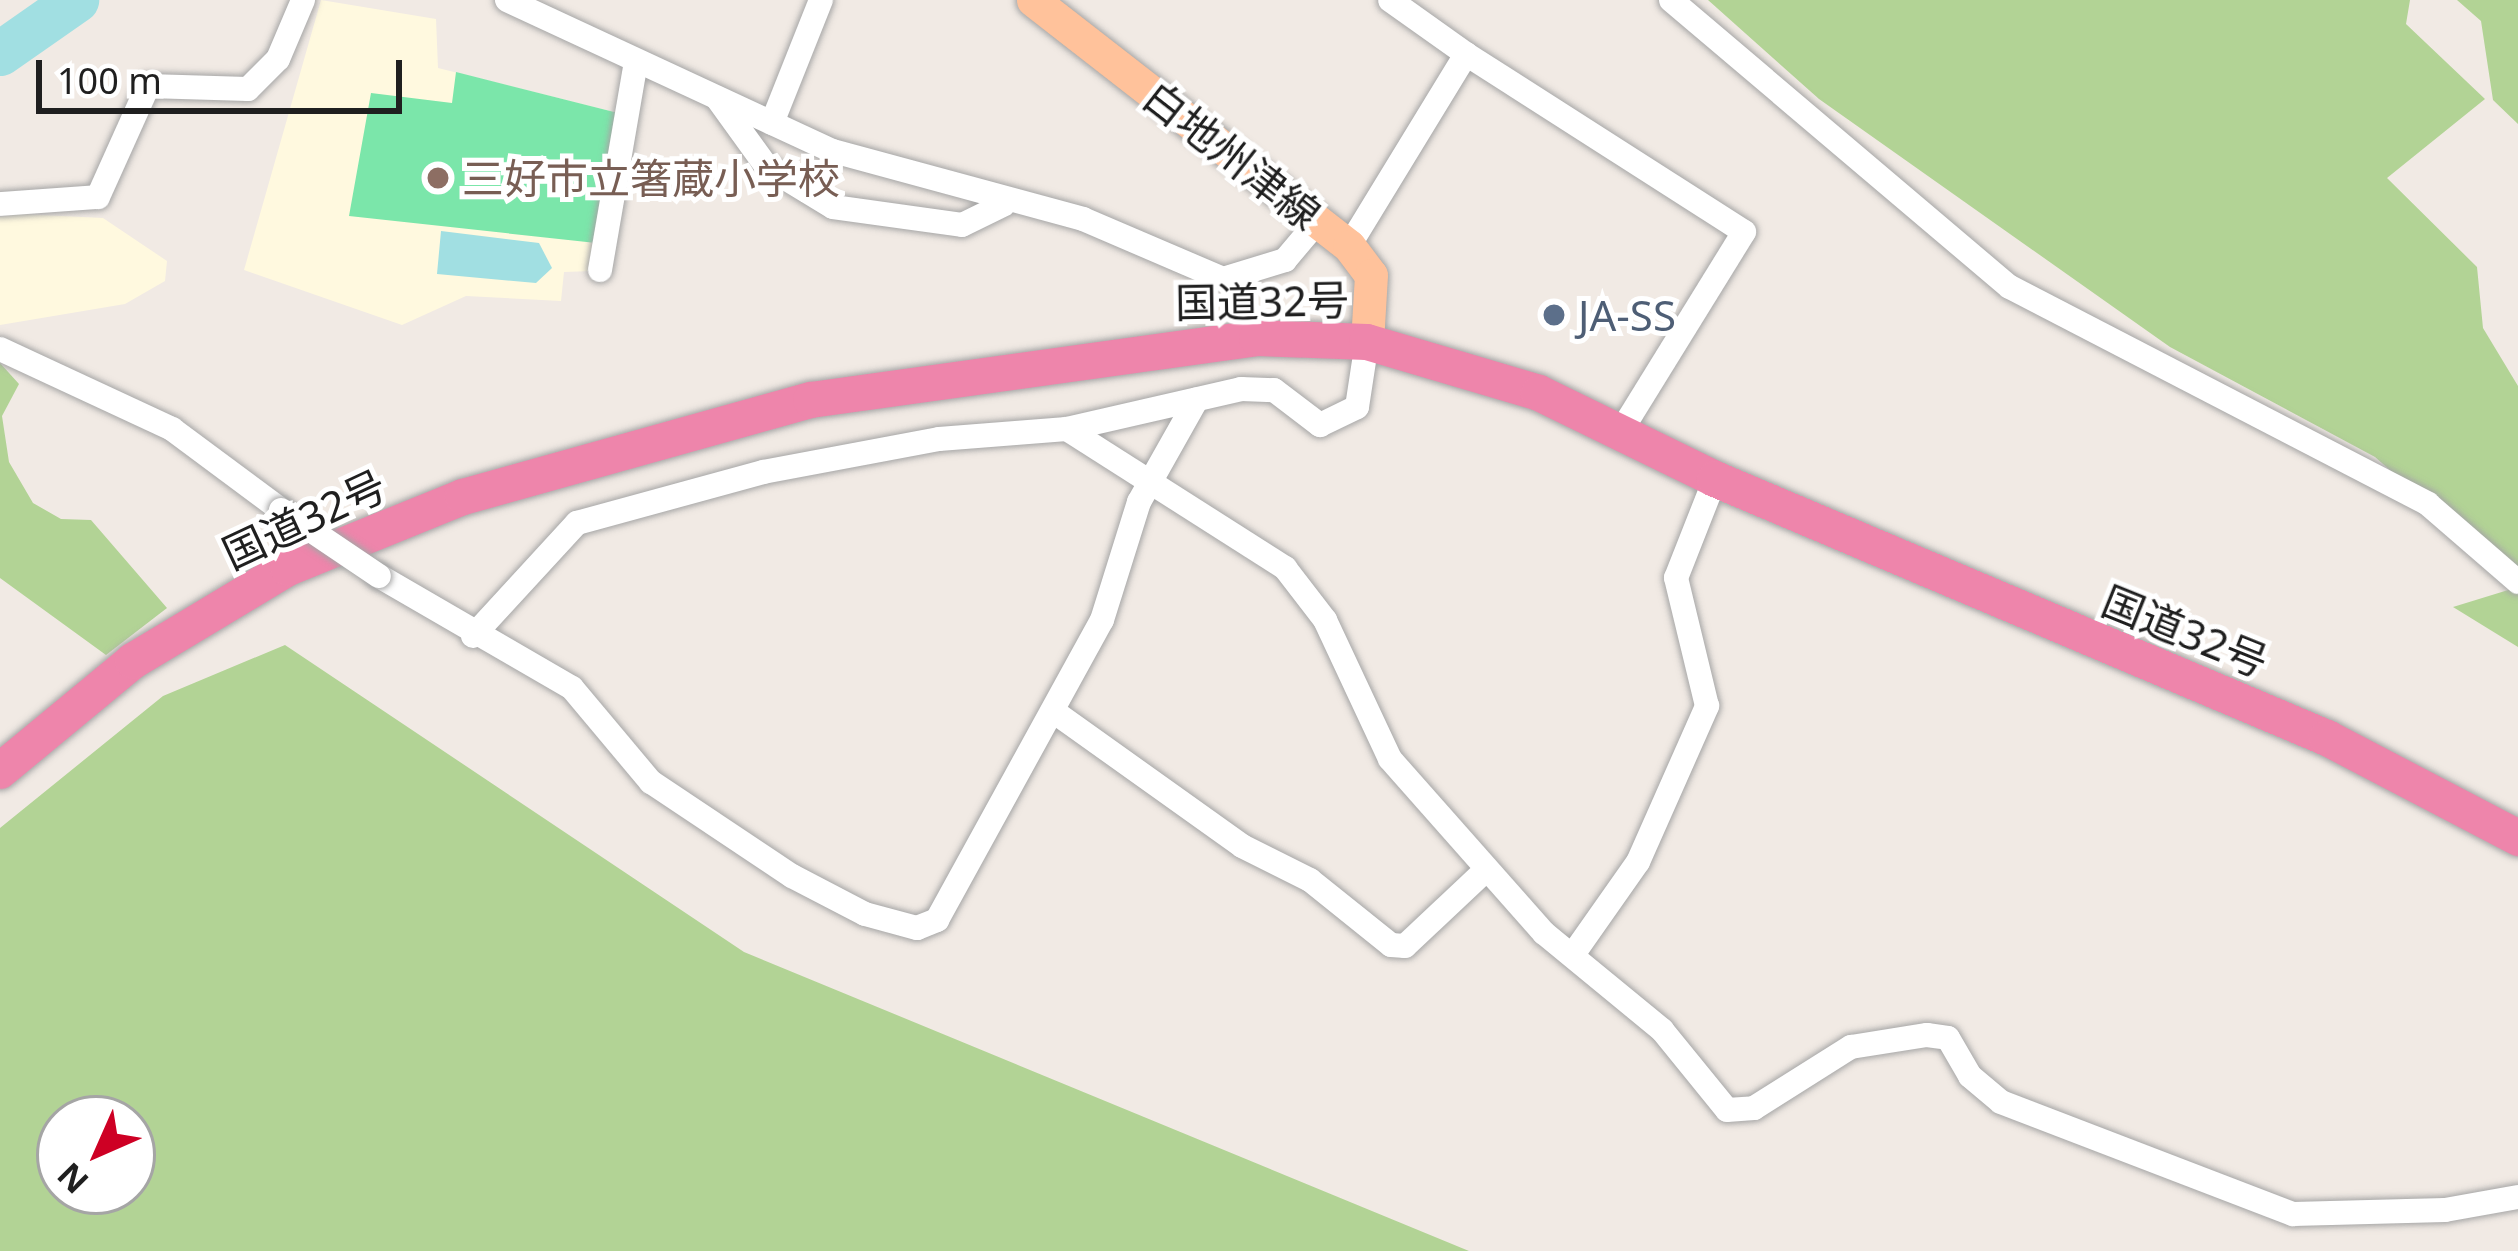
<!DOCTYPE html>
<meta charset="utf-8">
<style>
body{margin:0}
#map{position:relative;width:2518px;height:1251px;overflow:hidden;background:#f1eae4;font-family:"Noto Sans","Noto Sans JP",sans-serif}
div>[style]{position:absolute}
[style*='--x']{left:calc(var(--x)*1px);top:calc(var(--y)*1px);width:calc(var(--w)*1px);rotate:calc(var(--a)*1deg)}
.education>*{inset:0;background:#fff9df}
.forest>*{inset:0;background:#b2d395}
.pitch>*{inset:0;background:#7be6aa}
.water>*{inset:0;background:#a1dfe2}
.river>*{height:45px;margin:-22.5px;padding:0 22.5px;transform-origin:22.5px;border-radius:22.5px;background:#a1dfe2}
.roads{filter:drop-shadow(0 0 3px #a6a6a6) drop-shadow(0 0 3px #a6a6a6)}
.minor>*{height:24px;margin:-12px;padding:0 12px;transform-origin:12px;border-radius:12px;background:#fff}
.major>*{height:33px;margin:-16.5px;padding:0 16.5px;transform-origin:16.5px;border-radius:16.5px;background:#ffc29b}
.highway>*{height:36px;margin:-18px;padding:0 18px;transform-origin:18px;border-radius:18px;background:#ee85ab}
.bridges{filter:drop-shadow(0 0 3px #a6a6a6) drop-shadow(0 0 3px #a6a6a6)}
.minor-bridge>*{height:24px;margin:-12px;padding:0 12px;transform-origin:12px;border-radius:12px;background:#fff}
.dots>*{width:33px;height:33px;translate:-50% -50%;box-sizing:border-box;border:6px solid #fff;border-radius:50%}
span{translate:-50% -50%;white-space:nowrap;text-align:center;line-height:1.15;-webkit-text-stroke:10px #fff;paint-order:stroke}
.street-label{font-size:42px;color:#1f1f1f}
.education-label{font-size:42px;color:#785e54}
.left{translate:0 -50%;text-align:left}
.service-label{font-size:42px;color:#4e5e75}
.north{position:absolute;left:36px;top:1095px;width:120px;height:120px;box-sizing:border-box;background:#fff;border:3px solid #a5a5a5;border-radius:50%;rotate:225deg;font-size:33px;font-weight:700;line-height:48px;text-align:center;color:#1f1f1f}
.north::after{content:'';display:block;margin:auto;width:42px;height:54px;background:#ce0024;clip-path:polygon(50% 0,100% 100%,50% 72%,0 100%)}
.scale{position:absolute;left:36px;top:60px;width:366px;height:54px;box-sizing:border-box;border:6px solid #1f1f1f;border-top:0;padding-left:15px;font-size:36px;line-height:42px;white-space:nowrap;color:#1f1f1f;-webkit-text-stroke:9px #fff;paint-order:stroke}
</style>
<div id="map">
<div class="education">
<i style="clip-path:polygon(321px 0,436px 19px,438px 68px,618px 113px,592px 271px,564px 272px,561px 301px,466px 296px,402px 325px,244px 270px)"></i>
<i style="clip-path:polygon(19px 214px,103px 218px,167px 261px,165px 281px,125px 304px,0 325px,0 217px)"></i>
</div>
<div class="forest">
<i style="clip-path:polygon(1708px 0,2410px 0,2406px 24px,2485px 99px,2387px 178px,2477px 267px,2483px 328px,2518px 386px,2518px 582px,2375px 457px,2170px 347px,1819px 99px)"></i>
<i style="clip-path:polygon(2457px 0,2518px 0,2518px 124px,2493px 100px,2481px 21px)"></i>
<i style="clip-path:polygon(0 363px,19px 384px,2px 416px,9px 462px,33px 503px,61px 519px,91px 520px,167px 608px,106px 655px,0 578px)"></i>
<i style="clip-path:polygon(2518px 587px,2518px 647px,2453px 607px)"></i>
<i style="clip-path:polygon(evenodd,285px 645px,744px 952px,1469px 1251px,0 1251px,0 828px,163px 696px,285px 645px,60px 1119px,132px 1119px,132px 1191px,60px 1191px,60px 1119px)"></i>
</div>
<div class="pitch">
<i style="clip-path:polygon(456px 72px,618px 113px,596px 243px,349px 216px,371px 93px,452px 103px)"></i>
</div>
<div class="water">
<i style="clip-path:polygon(441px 231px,539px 243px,552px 268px,536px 283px,437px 274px)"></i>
</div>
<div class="river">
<i style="--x:0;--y:53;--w:93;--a:-34.9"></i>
</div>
<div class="roads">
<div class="minor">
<i style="--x:507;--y:0;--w:359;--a:24.9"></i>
<i style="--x:833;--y:151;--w:259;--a:15.2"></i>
<i style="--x:1083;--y:219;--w:152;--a:23.2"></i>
<i style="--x:1223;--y:279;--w:65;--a:-17"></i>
<i style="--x:1285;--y:260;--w:51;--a:-49.8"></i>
<i style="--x:1671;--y:0;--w:444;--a:40.3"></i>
<i style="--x:2010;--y:287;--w:471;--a:27.4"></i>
<i style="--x:2428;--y:504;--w:119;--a:40.9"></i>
<i style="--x:1466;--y:54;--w:330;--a:32.6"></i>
<i style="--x:1744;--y:232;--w:234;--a:121.7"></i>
<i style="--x:717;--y:98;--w:85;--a:54.1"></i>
<i style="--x:767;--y:167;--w:77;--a:31.2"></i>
<i style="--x:833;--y:207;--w:130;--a:7.9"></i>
<i style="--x:962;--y:225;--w:46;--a:-26"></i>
<i style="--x:772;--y:123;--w:132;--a:-68.3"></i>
<i style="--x:0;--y:204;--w:98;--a:-4.1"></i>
<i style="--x:98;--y:197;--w:122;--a:-65.8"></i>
<i style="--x:148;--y:86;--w:100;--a:1.7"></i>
<i style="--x:248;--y:89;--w:42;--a:-45"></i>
<i style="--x:278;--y:59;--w:64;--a:-67"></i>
<i style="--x:1349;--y:246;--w:225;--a:-58.6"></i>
<i style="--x:1466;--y:54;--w:93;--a:-144.6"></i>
<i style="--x:600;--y:270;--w:211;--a:-80.2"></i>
<i style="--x:0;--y:349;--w:190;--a:24.9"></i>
<i style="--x:172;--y:429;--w:136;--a:36.6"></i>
<i style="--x:1067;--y:429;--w:259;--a:32.5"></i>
<i style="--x:1285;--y:568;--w:66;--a:52.4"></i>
<i style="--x:1325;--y:620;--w:153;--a:64.9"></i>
<i style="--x:1390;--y:759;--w:232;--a:48.5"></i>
<i style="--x:1544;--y:933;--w:153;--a:39.4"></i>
<i style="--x:1662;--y:1030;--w:103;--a:50.9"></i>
<i style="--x:1727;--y:1110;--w:27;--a:-4"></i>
<i style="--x:1754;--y:1108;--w:115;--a:-32.2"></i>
<i style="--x:1851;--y:1047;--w:77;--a:-9"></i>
<i style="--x:1927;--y:1035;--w:21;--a:8"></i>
<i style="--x:1948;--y:1038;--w:44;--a:59.9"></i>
<i style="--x:1970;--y:1076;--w:40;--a:40"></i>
<i style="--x:2001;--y:1102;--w:313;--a:21"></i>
<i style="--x:2293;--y:1214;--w:152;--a:-1.5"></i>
<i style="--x:2445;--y:1210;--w:74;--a:-10.1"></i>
<i style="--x:379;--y:576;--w:223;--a:30.1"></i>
<i style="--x:572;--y:688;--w:123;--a:50"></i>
<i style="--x:651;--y:782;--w:169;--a:33.7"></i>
<i style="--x:792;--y:876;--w:82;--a:27.5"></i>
<i style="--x:865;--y:914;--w:54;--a:15.1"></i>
<i style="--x:917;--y:928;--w:22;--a:-22"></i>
<i style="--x:937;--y:920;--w:342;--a:-61.2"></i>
<i style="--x:1102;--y:620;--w:124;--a:-72.6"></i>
<i style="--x:1139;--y:502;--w:118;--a:-60.6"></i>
<i style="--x:473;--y:636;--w:154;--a:-47.4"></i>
<i style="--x:577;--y:523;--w:193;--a:-15.3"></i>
<i style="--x:763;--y:472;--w:179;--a:-10.6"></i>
<i style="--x:939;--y:439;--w:128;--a:-4.5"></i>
<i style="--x:1067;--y:429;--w:179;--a:-12.9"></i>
<i style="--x:1241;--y:389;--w:33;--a:2"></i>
<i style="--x:1274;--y:390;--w:58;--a:37.3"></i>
<i style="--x:1320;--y:425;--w:41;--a:-25.9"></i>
<i style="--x:1357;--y:407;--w:66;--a:-81.3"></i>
<i style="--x:1053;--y:711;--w:232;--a:35.5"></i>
<i style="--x:1242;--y:846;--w:76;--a:26.6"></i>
<i style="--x:1310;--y:880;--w:104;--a:38.7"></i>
<i style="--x:1391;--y:945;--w:14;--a:4"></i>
<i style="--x:1405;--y:946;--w:112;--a:-43.2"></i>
<i style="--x:1574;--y:953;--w:111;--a:-54.9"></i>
<i style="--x:1638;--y:862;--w:171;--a:-66.1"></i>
<i style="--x:1707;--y:706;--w:132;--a:-103.6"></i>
<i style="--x:1676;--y:578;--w:106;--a:-68.5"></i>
</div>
<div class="major">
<i style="--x:1033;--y:0;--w:400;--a:37.9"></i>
<i style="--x:1349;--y:246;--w:36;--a:53"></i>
<i style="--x:1371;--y:275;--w:67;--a:93.4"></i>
</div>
<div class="highway">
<i style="--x:0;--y:771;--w:173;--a:-39.6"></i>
<i style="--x:133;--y:661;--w:181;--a:-31"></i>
<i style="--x:288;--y:568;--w:189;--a:-22.1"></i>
<i style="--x:463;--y:497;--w:361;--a:-15.6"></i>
<i style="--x:811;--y:400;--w:450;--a:-7.9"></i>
<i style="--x:1257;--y:338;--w:110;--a:2.1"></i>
<i style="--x:1367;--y:342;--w:179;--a:16.5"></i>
<i style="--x:1539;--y:393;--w:196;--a:26"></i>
<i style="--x:1715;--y:479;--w:665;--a:22.94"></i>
<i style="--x:2327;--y:738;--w:216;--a:27.6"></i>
</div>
</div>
<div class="bridges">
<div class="minor-bridge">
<i style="--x:281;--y:510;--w:118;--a:34"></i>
</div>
</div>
<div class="dots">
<i style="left:438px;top:178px;background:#8d6e63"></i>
<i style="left:1554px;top:315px;background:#5c6f8a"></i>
</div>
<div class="street-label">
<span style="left:1232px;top:155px;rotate:38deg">白地州津線</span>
<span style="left:1262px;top:301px;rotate:-1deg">国道32号</span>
<span style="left:304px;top:519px;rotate:-25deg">国道32号</span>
<span style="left:2185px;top:631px;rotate:22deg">国道32号</span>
</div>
<div class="education-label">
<span class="left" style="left:462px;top:178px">三好市立箸蔵小学校</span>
</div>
<div class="service-label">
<span class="left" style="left:1578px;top:315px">JA-SS</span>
</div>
<div class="north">N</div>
<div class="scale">100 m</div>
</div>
